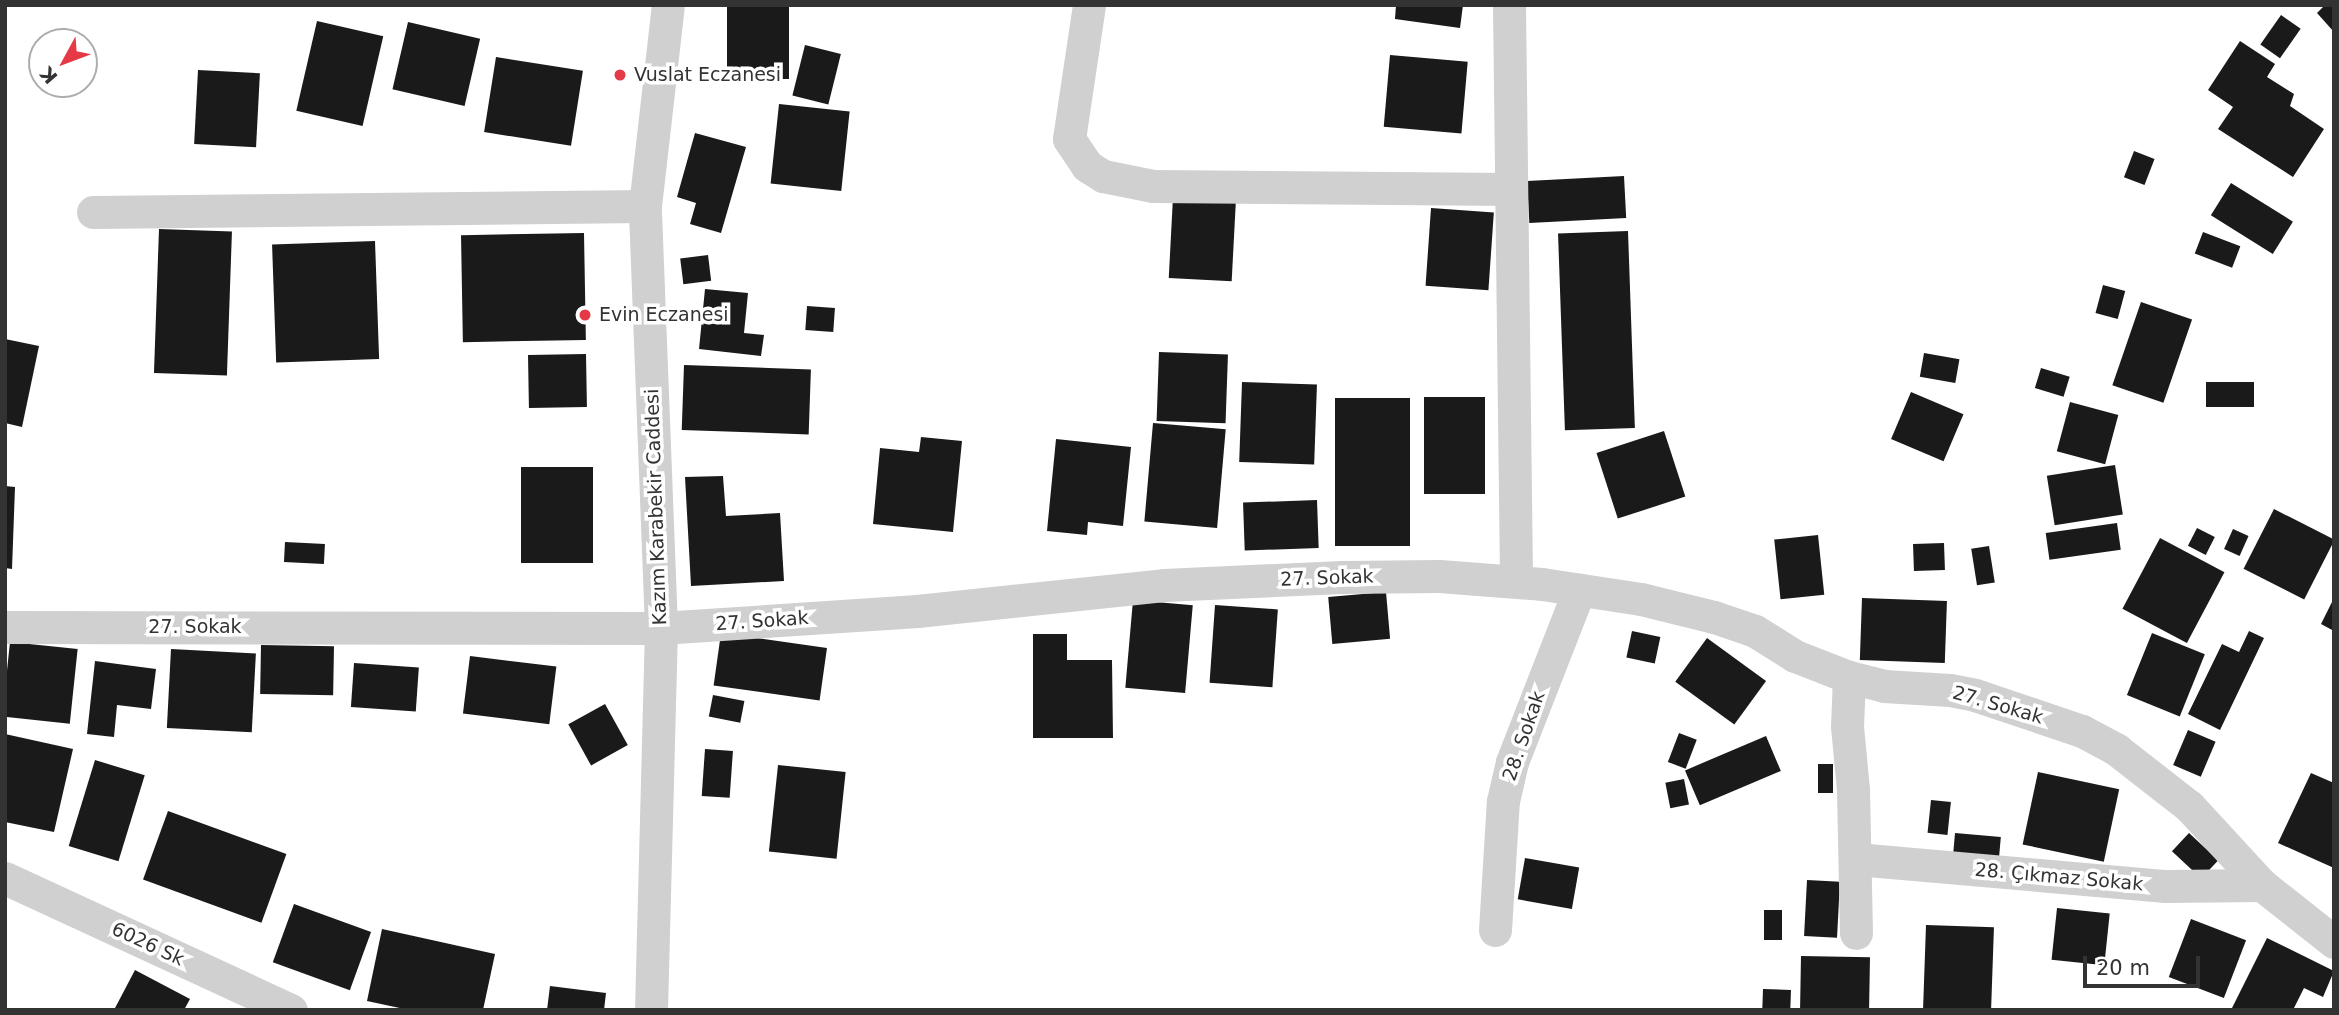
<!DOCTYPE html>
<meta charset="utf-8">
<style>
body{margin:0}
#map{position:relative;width:2339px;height:1015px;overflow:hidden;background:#fff;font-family:"DejaVu Sans",sans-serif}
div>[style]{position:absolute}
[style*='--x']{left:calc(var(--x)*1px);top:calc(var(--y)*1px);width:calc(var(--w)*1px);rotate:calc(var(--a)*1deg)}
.building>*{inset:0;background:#1a1a1a;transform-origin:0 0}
.street>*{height:33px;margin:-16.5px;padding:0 16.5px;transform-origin:16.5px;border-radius:16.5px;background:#d0d0d0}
.dots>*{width:19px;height:19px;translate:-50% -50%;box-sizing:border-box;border:4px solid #fff;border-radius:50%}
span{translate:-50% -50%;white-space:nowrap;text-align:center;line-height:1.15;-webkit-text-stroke:7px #fff;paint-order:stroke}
.poi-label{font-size:19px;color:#333}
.left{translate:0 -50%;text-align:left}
.street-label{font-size:19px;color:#333}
.frame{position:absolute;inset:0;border:7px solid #333;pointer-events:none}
.north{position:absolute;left:28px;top:28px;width:70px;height:70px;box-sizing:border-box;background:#fff;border:2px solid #adadad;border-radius:50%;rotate:229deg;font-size:19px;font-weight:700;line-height:28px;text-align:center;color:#333}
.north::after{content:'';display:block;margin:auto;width:24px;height:32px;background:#e63946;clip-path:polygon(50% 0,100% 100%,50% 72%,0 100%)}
.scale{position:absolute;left:2083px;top:956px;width:117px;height:32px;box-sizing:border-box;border:4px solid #333;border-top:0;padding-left:9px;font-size:21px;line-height:24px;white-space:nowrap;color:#333;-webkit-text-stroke:5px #fff;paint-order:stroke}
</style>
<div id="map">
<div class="building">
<i style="left:727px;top:5px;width:62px;height:74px"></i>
<i style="clip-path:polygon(1396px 5px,1463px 5px,1460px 28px,1395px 19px)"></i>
<i style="clip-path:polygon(2325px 5px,2334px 5px,2334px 32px,2317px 13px)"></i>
<i style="left:2281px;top:15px;width:24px;height:36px;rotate:35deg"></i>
<i style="left:317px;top:21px;width:68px;height:92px;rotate:13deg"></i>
<i style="left:408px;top:22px;width:74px;height:69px;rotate:13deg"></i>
<i style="clip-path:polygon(2240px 41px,2275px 64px,2267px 77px,2294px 94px,2290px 106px,2324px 129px,2293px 177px,2218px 129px,2233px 107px,2208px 90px)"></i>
<i style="left:805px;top:45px;width:37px;height:52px;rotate:14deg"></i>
<i style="left:1390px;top:55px;width:78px;height:72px;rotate:5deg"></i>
<i style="left:496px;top:57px;width:88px;height:76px;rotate:9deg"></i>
<i style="left:198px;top:70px;width:62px;height:74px;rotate:3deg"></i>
<i style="left:779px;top:104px;width:71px;height:80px;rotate:6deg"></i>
<i style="clip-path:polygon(695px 133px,746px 147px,721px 233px,690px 224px,696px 203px,677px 197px)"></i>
<i style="left:2134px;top:151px;width:22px;height:28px;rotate:21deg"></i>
<i style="left:1624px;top:176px;width:42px;height:97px;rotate:87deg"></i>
<i style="left:2231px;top:183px;width:73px;height:38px;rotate:32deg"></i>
<i style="left:1173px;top:197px;width:63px;height:81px;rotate:3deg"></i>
<i style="left:1431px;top:208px;width:63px;height:78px;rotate:4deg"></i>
<i style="left:159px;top:229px;width:73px;height:144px;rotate:2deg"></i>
<i style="left:1628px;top:231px;width:197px;height:70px;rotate:88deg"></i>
<i style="left:2203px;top:232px;width:40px;height:23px;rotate:21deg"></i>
<i style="left:584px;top:233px;width:107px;height:123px;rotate:89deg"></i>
<i style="left:375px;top:241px;width:118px;height:103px;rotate:88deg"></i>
<i style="left:708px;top:255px;width:26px;height:28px;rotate:83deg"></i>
<i style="left:2103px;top:285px;width:23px;height:29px;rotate:15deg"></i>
<i style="clip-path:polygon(705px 289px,748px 293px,744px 333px,764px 335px,761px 356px,699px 349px)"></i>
<i style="left:2141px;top:302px;width:54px;height:88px;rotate:19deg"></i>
<i style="left:807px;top:306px;width:28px;height:24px;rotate:4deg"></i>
<i style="clip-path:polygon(5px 339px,39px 346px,22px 427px,5px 423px)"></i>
<i style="left:1159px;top:352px;width:69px;height:69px;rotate:2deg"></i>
<i style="left:1924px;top:353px;width:36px;height:24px;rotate:10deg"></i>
<i style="left:586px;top:354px;width:53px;height:58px;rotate:89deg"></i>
<i style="left:684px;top:365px;width:127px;height:65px;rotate:2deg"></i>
<i style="left:2041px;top:368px;width:30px;height:21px;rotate:17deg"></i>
<i style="left:1242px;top:382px;width:75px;height:80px;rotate:2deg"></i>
<i style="left:2206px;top:382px;width:48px;height:25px"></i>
<i style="left:1911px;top:392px;width:57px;height:51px;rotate:23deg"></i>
<i style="left:1424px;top:397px;width:61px;height:97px"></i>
<i style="left:1335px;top:398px;width:75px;height:148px"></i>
<i style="left:2070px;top:402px;width:50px;height:51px;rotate:15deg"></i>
<i style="left:1153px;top:423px;width:73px;height:99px;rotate:5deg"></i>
<i style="left:1664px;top:431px;width:69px;height:71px;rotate:72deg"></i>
<i style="clip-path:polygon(921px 437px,962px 441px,953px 532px,873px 524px,880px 448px,919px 452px)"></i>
<i style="clip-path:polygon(1056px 439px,1131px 447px,1123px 526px,1088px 522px,1087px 535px,1047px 531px)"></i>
<i style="left:2115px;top:465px;width:50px;height:69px;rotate:81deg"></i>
<i style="left:521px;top:467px;width:72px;height:96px"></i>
<i style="clip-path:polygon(723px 476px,726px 516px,780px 513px,784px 581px,691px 586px,685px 477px)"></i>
<i style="clip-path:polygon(5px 486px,15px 487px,12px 569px,5px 568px)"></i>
<i style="left:1317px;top:500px;width:48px;height:74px;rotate:88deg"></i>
<i style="left:2274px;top:509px;width:68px;height:67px;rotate:27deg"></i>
<i style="left:2117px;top:523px;width:27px;height:72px;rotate:82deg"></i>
<i style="left:2197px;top:528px;width:20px;height:20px;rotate:27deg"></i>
<i style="left:2233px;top:529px;width:17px;height:22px;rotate:24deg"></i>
<i style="left:1818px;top:535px;width:60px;height:44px;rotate:84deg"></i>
<i style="left:2160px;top:538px;width:73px;height:80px;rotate:28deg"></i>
<i style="left:285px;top:542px;width:40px;height:20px;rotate:3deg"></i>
<i style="left:1944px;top:543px;width:27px;height:31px;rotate:88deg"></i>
<i style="left:1989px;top:546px;width:37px;height:18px;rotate:81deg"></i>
<i style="left:1386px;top:592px;width:47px;height:58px;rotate:85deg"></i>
<i style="left:1862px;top:598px;width:85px;height:62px;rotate:2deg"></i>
<i style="clip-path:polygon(2334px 598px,2334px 631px,2321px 624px)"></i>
<i style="left:1133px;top:600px;width:60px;height:88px;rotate:5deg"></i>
<i style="left:1215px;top:605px;width:63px;height:78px;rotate:4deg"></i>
<i style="left:1632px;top:631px;width:29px;height:27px;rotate:12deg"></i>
<i style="clip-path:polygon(2249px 631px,2264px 638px,2220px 730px,2188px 714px,2222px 644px,2239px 652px)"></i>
<i style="left:721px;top:633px;width:107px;height:53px;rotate:8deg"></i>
<i style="left:2152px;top:633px;width:57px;height:67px;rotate:22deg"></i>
<i style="clip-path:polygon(1033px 634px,1067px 634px,1067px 660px,1112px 660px,1113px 738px,1033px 738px)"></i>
<i style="left:1707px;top:638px;width:73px;height:54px;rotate:36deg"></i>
<i style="left:10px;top:642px;width:68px;height:75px;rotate:6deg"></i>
<i style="left:261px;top:645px;width:73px;height:49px;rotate:1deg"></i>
<i style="left:171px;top:649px;width:85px;height:79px;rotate:3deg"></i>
<i style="left:470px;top:656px;width:87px;height:58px;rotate:7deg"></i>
<i style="clip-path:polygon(95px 661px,156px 669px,151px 709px,117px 705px,114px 737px,87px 734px)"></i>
<i style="left:354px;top:663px;width:65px;height:44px;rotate:4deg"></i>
<i style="left:713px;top:695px;width:32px;height:22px;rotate:11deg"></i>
<i style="left:605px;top:704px;width:47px;height:42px;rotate:61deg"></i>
<i style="left:2188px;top:730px;width:30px;height:38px;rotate:23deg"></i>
<i style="left:1679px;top:733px;width:19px;height:31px;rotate:21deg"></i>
<i style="clip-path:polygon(5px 734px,73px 749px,54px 832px,5px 822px)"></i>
<i style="left:1766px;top:736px;width:38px;height:88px;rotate:67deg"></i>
<i style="left:705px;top:749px;width:28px;height:47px;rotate:4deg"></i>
<i style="left:95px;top:760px;width:52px;height:90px;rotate:17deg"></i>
<i style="left:1818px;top:764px;width:15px;height:29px"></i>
<i style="left:778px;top:765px;width:68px;height:87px;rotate:6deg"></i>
<i style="left:2038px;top:772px;width:83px;height:74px;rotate:12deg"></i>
<i style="clip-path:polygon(2311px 773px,2334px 783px,2334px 868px,2278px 843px)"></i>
<i style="left:1684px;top:779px;width:26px;height:19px;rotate:79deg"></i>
<i style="left:1931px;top:800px;width:20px;height:33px;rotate:6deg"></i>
<i style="left:168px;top:811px;width:126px;height:73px;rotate:20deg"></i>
<i style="left:1955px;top:833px;width:46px;height:20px;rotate:5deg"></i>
<i style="left:2189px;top:833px;width:40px;height:25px;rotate:43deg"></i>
<i style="left:1525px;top:858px;width:55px;height:42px;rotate:10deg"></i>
<i style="left:1807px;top:880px;width:33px;height:56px;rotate:3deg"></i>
<i style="left:294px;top:904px;width:82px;height:62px;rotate:20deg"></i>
<i style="left:2057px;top:908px;width:53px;height:52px;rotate:6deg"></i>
<i style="left:1764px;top:910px;width:18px;height:30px"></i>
<i style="left:2191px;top:919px;width:59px;height:62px;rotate:21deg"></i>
<i style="left:1926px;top:925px;width:68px;height:84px;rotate:2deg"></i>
<i style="clip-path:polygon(382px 929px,495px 954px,483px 1010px,409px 1010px,367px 1001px)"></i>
<i style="clip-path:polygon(2267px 938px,2334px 971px,2323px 997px,2304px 988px,2293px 1010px,2231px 1010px)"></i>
<i style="left:1801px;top:956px;width:69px;height:54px;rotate:1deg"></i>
<i style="clip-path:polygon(135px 970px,190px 999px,184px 1010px,114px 1010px)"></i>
<i style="clip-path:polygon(550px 986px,606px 993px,604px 1010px,547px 1010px)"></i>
<i style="left:1763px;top:989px;width:28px;height:21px;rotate:2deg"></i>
</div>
<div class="street">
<i style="--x:1089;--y:5;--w:135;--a:98.5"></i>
<i style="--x:1069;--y:139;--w:32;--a:56"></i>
<i style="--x:1087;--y:166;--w:19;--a:32"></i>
<i style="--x:1103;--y:176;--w:51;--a:11.3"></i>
<i style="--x:1153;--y:186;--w:358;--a:0.5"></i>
<i style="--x:1509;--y:5;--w:576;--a:89.3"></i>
<i style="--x:93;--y:212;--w:552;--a:-0.62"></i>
<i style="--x:5;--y:627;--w:656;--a:0.09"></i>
<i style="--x:661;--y:628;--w:257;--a:-3.8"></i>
<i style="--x:917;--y:611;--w:248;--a:-6"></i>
<i style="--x:1164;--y:585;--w:178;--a:-2.6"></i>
<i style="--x:1342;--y:577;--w:97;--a:-0.6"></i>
<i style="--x:1439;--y:576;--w:103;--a:4.4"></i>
<i style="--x:1542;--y:584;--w:100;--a:8.6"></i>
<i style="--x:1641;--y:599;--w:75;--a:13.9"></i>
<i style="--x:1714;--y:617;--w:43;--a:18.9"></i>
<i style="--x:1755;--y:631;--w:47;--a:32"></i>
<i style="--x:1795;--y:656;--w:58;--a:21.3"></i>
<i style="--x:1849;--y:677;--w:36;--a:14"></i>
<i style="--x:1884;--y:686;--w:66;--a:3.5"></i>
<i style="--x:1950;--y:690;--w:25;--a:11"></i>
<i style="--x:1975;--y:695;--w:113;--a:18.6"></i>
<i style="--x:2082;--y:731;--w:40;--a:28"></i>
<i style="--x:2117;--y:750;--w:91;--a:37.9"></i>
<i style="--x:2189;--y:806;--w:108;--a:47.3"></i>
<i style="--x:2262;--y:885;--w:92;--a:38.4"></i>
<i style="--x:1849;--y:677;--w:49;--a:92.3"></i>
<i style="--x:1847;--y:726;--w:64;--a:84.6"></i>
<i style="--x:1853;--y:790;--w:143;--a:88.8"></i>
<i style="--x:1856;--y:859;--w:311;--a:5"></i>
<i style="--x:2166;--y:886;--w:96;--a:-0.6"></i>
<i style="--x:5;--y:878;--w:315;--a:24.8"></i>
<i style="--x:1495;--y:930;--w:129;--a:-86.5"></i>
<i style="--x:1503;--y:801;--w:40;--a:-77"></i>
<i style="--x:1512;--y:762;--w:185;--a:-68.7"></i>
<i style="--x:651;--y:1010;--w:382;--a:-88.5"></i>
<i style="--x:661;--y:628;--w:422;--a:-92.2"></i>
<i style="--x:645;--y:206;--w:202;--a:-83.5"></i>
</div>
<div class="dots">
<i style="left:620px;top:75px;background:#e63946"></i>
<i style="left:585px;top:315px;background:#e63946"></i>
</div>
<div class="poi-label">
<span class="left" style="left:634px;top:75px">Vuslat Eczanesi</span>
<span class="left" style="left:599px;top:315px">Evin Eczanesi</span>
</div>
<div class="street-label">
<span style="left:656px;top:507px;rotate:-92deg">Kazım Karabekir Caddesi</span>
<span style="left:1327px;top:578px;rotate:-2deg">27. Sokak</span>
<span style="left:762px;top:621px;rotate:-4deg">27. Sokak</span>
<span style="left:195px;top:627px">27. Sokak</span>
<span style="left:1998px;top:705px;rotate:16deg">27. Sokak</span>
<span style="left:1524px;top:736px;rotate:-71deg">28. Sokak</span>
<span style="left:2059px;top:877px;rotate:5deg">28. Çıkmaz Sokak</span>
<span style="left:148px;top:944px;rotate:25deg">6026 Sk</span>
</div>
<div class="frame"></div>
<div class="north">K</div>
<div class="scale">20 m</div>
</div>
